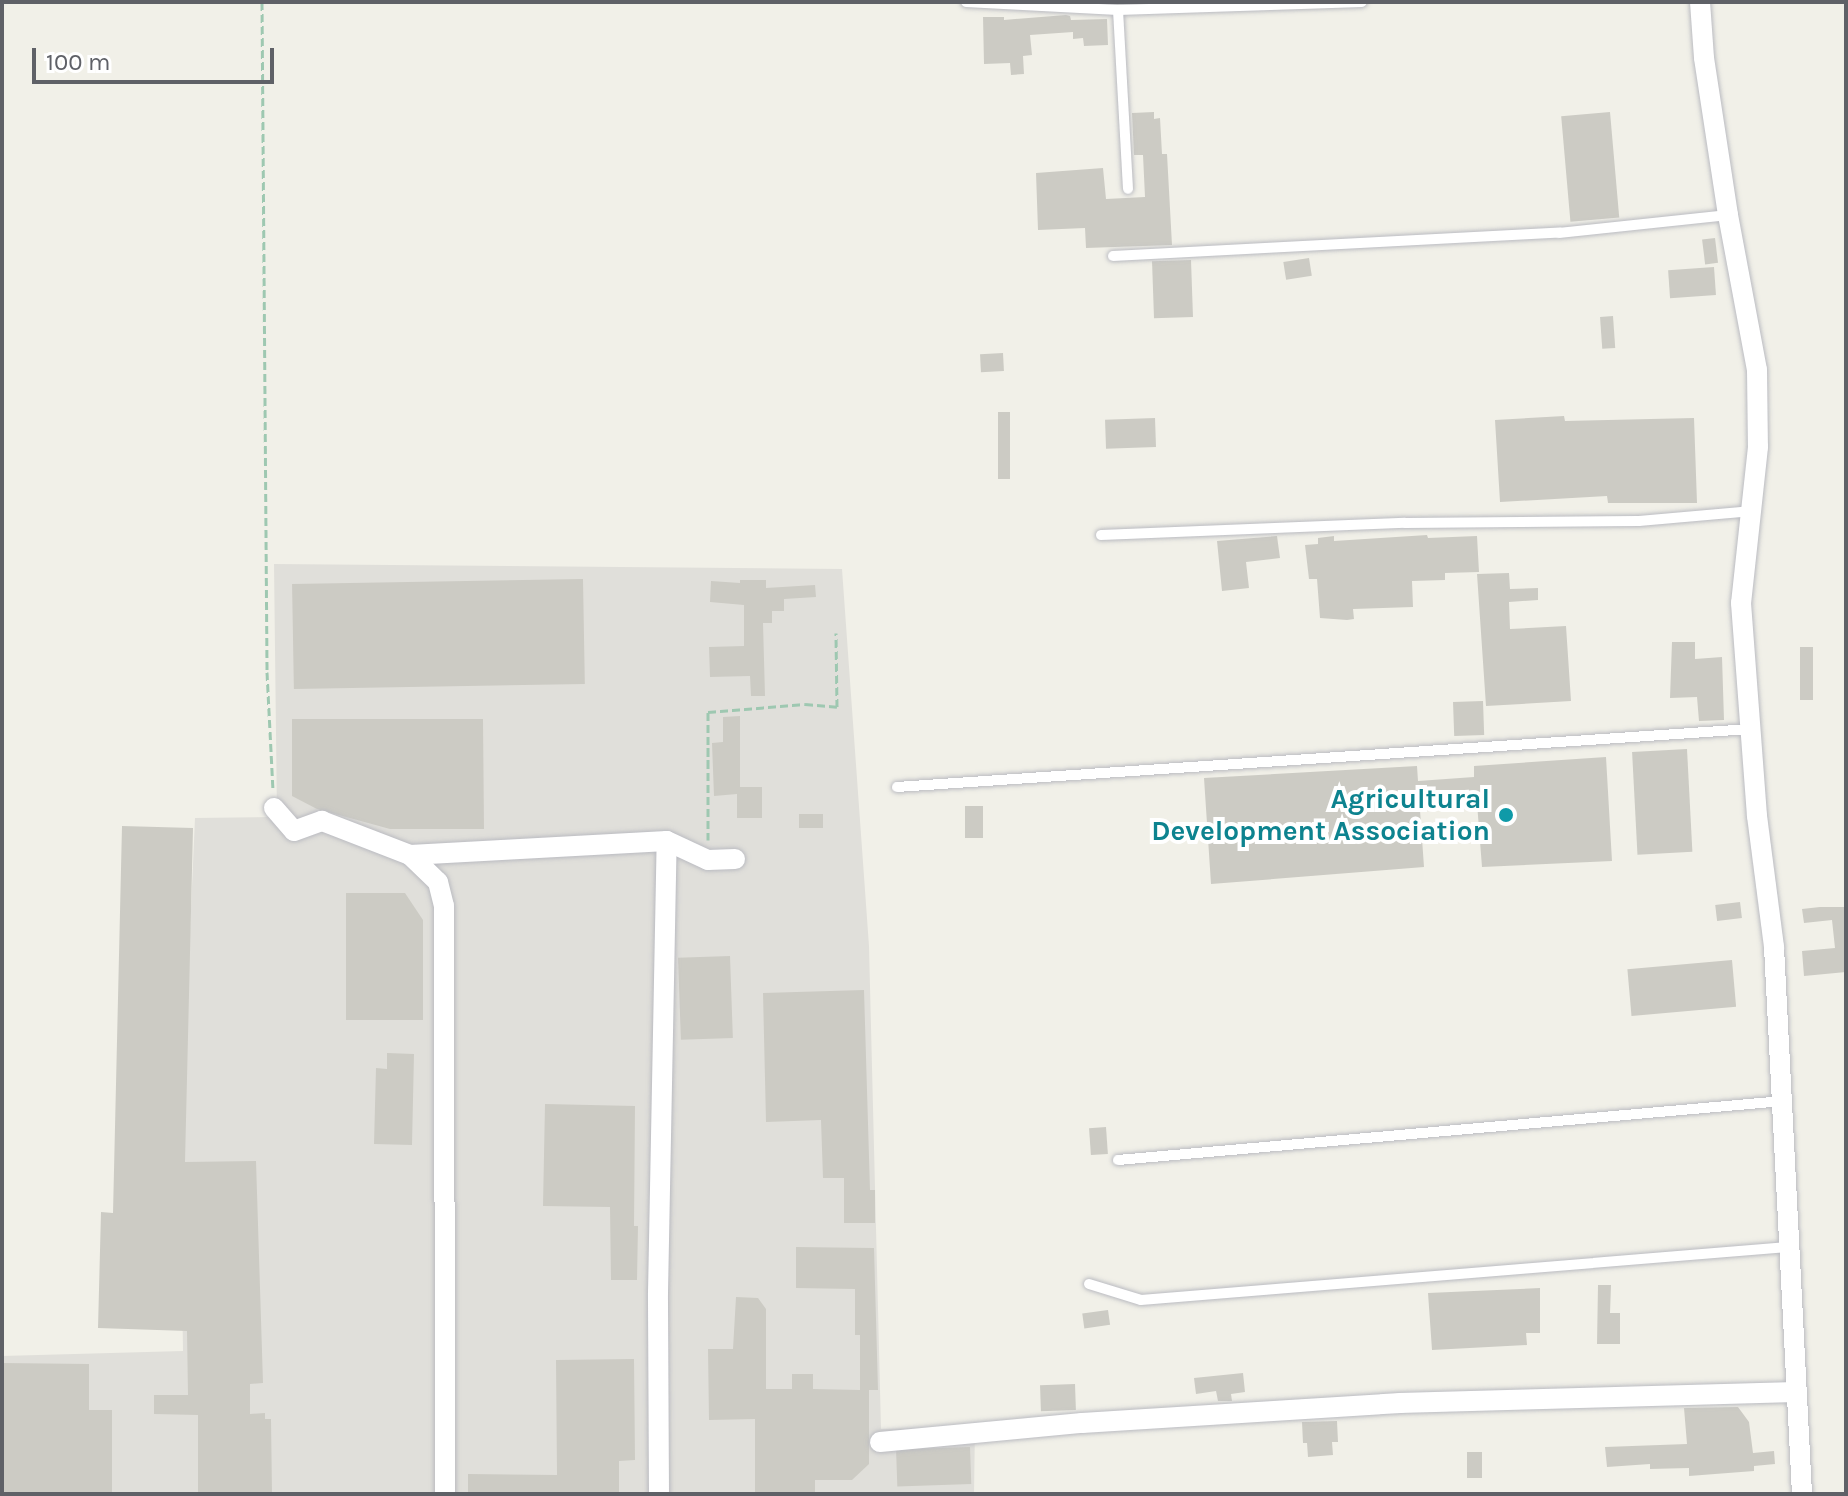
<!DOCTYPE html>
<style>
body{margin:0}
#map{position:relative;width:1848px;height:1496px;overflow:hidden;background:#f1f0e8;font-family:Karla,sans-serif}
div>[style]{position:absolute}
[style*='--x']{left:calc(var(--x)*1px);top:calc(var(--y)*1px);width:calc(var(--w)*1px);rotate:calc(var(--a)*1deg)}
.industrial>*{inset:0;background:#e0dfda}
.building>*{inset:0;background:#cccbc4;transform-origin:0 0}
.path>*{height:3px;margin-top:-1.5px;transform-origin:0;background:repeating-linear-gradient(90deg,#9ec8b1 0 8px,transparent 0 12px)}
.roads{filter:drop-shadow(0 0 2px #babbc1) drop-shadow(0 0 2px #babbc1)}
.lane>*{height:10px;margin:-5px;padding:0 5px;transform-origin:5px;border-radius:5px;background:#fff}
.street>*{height:20px;margin:-10px;padding:0 10px;transform-origin:10px;border-radius:10px;background:#fff}
.dots>*{width:22px;height:22px;translate:-50% -50%;box-sizing:border-box;border:4px solid #fff;border-radius:50%}
span{translate:-50% -50%;white-space:nowrap;text-align:center;line-height:1.15;-webkit-text-stroke:8px #fff;paint-order:stroke}
.culture-label{font-size:28px;color:#0d838f;font-weight:700}
.right{translate:-100% -50%;text-align:right}
.frame{position:absolute;inset:0;border:4px solid #5f6167;pointer-events:none}
.scale{position:absolute;left:32px;top:48px;width:242px;height:36px;box-sizing:border-box;border:4px solid #5f6167;border-top:0;padding-left:10px;font-size:24px;line-height:28px;white-space:nowrap;color:#5f6167;-webkit-text-stroke:6px #fff;paint-order:stroke}
</style>
<div id="map">
<div class="industrial">
<i style="clip-path:polygon(274px 564px,842px 569px,869px 946px,881px 1429px,975px 1427px,974px 1494px,2px 1494px,2px 1356px,183px 1351px,180px 1161px,195px 818px,277px 817px)"></i>
</div>
<div class="building">
<i style="clip-path:polygon(1066px 15px,1070px 16px,1071px 20px,1107px 19px,1108px 45px,1084px 46px,1083px 38px,1073px 39px,1073px 32px,1030px 35px,1032px 55px,1023px 56px,1024px 74px,1011px 75px,1010px 63px,984px 64px,983px 17px,1004px 17px,1004px 20px)"></i>
<i style="clip-path:polygon(1154px 112px,1154px 119px,1160px 118px,1162px 154px,1167px 154px,1172px 245px,1086px 248px,1085px 228px,1038px 230px,1036px 173px,1103px 168px,1106px 199px,1145px 197px,1143px 155px,1134px 155px,1132px 113px)"></i>
<i style="left:1610px;top:112px;width:106px;height:49px;rotate:85deg"></i>
<i style="left:1715px;top:238px;width:25px;height:13px;rotate:83deg"></i>
<i style="left:1309px;top:258px;width:18px;height:26px;rotate:81deg"></i>
<i style="left:1191px;top:260px;width:57px;height:39px;rotate:88deg"></i>
<i style="left:1714px;top:267px;width:28px;height:46px;rotate:86deg"></i>
<i style="left:1613px;top:316px;width:32px;height:13px;rotate:86deg"></i>
<i style="left:1003px;top:353px;width:18px;height:23px;rotate:87deg"></i>
<i style="left:998px;top:412px;width:12px;height:67px"></i>
<i style="clip-path:polygon(1564px 416px,1565px 421px,1694px 418px,1697px 503px,1608px 503px,1607px 496px,1500px 502px,1495px 420px)"></i>
<i style="left:1155px;top:418px;width:29px;height:50px;rotate:88deg"></i>
<i style="clip-path:polygon(1427px 535px,1428px 538px,1477px 536px,1479px 572px,1445px 573px,1445px 580px,1412px 581px,1413px 607px,1353px 609px,1354px 619px,1347px 620px,1320px 618px,1317px 579px,1309px 579px,1305px 545px,1318px 544px,1318px 538px,1334px 536px,1334px 541px)"></i>
<i style="clip-path:polygon(1277px 536px,1280px 558px,1246px 562px,1249px 588px,1222px 591px,1217px 541px)"></i>
<i style="clip-path:polygon(1509px 573px,1510px 589px,1538px 588px,1538px 600px,1509px 602px,1510px 629px,1566px 626px,1571px 701px,1486px 706px,1477px 574px)"></i>
<i style="left:583px;top:579px;width:105px;height:291px;rotate:89deg"></i>
<i style="clip-path:polygon(740px 580px,766px 580px,766px 588px,815px 585px,816px 597px,784px 599px,784px 611px,772px 611px,772px 623px,763px 623px,765px 696px,751px 696px,750px 676px,710px 677px,709px 647px,744px 646px,744px 605px,710px 602px,711px 581px,740px 583px)"></i>
<i style="clip-path:polygon(1672px 642px,1695px 642px,1695px 659px,1722px 657px,1724px 720px,1699px 721px,1697px 697px,1670px 698px)"></i>
<i style="left:1800px;top:647px;width:13px;height:53px"></i>
<i style="left:1483px;top:701px;width:34px;height:30px;rotate:88deg"></i>
<i style="clip-path:polygon(740px 716px,740px 787px,762px 787px,762px 818px,737px 818px,737px 794px,714px 796px,712px 743px,723px 742px,723px 717px)"></i>
<i style="clip-path:polygon(292px 719px,483px 719px,484px 829px,390px 829px,317px 809px,292px 796px)"></i>
<i style="left:1687px;top:749px;width:103px;height:55px;rotate:87deg"></i>
<i style="clip-path:polygon(1606px 757px,1612px 861px,1482px 867px,1477px 803px,1445px 806px,1444px 794px,1419px 796px,1424px 867px,1211px 884px,1204px 778px,1417px 766px,1418px 781px,1474px 777px,1474px 766px)"></i>
<i style="left:965px;top:806px;width:18px;height:32px"></i>
<i style="left:799px;top:814px;width:24px;height:14px"></i>
<i style="clip-path:polygon(122px 826px,193px 828px,185px 1162px,256px 1161px,263px 1383px,250px 1384px,250px 1414px,265px 1413px,265px 1419px,271px 1419px,272px 1494px,198px 1494px,198px 1415px,154px 1414px,154px 1395px,188px 1395px,187px 1331px,98px 1328px,101px 1212px,113px 1213px)"></i>
<i style="clip-path:polygon(346px 893px,405px 893px,423px 920px,423px 1020px,346px 1020px)"></i>
<i style="left:1740px;top:902px;width:16px;height:25px;rotate:83deg"></i>
<i style="clip-path:polygon(1820px 907px,1846px 907px,1846px 972px,1804px 976px,1802px 951px,1835px 948px,1832px 920px,1804px 923px,1802px 909px)"></i>
<i style="left:730px;top:956px;width:82px;height:52px;rotate:88deg"></i>
<i style="left:1732px;top:960px;width:47px;height:105px;rotate:85deg"></i>
<i style="clip-path:polygon(864px 990px,870px 1190px,875px 1190px,875px 1223px,844px 1223px,844px 1178px,823px 1178px,821px 1120px,766px 1122px,763px 993px)"></i>
<i style="clip-path:polygon(387px 1053px,414px 1054px,412px 1145px,374px 1144px,376px 1068px,387px 1069px)"></i>
<i style="clip-path:polygon(545px 1104px,635px 1106px,634px 1226px,638px 1226px,637px 1280px,611px 1280px,610px 1207px,543px 1206px)"></i>
<i style="left:1106px;top:1127px;width:27px;height:17px;rotate:86deg"></i>
<i style="clip-path:polygon(796px 1247px,874px 1248px,878px 1390px,869px 1390px,869px 1464px,852px 1480px,815px 1480px,815px 1494px,755px 1494px,755px 1419px,709px 1420px,708px 1349px,733px 1349px,736px 1297px,758px 1298px,766px 1309px,766px 1389px,792px 1389px,792px 1374px,813px 1374px,813px 1389px,860px 1390px,860px 1335px,855px 1335px,855px 1289px,796px 1288px)"></i>
<i style="clip-path:polygon(1598px 1285px,1611px 1285px,1610px 1313px,1620px 1313px,1620px 1344px,1597px 1344px)"></i>
<i style="clip-path:polygon(1540px 1288px,1540px 1333px,1526px 1333px,1527px 1345px,1432px 1350px,1428px 1293px)"></i>
<i style="left:1108px;top:1310px;width:15px;height:26px;rotate:82deg"></i>
<i style="clip-path:polygon(634px 1359px,635px 1460px,619px 1461px,619px 1494px,468px 1494px,468px 1474px,557px 1475px,556px 1360px)"></i>
<i style="clip-path:polygon(2px 1363px,89px 1364px,89px 1410px,112px 1410px,112px 1494px,2px 1494px)"></i>
<i style="clip-path:polygon(1243px 1373px,1245px 1392px,1231px 1394px,1232px 1401px,1218px 1401px,1216px 1391px,1196px 1394px,1194px 1378px)"></i>
<i style="left:1075px;top:1384px;width:26px;height:35px;rotate:88deg"></i>
<i style="clip-path:polygon(1738px 1407px,1749px 1422px,1753px 1453px,1774px 1451px,1775px 1464px,1754px 1466px,1754px 1471px,1689px 1476px,1689px 1468px,1650px 1469px,1650px 1464px,1607px 1467px,1605px 1447px,1687px 1444px,1684px 1408px)"></i>
<i style="clip-path:polygon(1337px 1421px,1338px 1442px,1332px 1442px,1333px 1455px,1308px 1457px,1307px 1443px,1303px 1443px,1302px 1422px)"></i>
<i style="left:970px;top:1447px;width:37px;height:74px;rotate:88deg"></i>
<i style="left:1467px;top:1452px;width:15px;height:26px"></i>
</div>
<div class="path">
<i style="--x:262;--y:2;--w:670;--a:89.57"></i>
<i style="--x:267;--y:672;--w:118;--a:87.1"></i>
<i style="--x:708;--y:840;--w:128;--a:-90"></i>
<i style="--x:708;--y:712;--w:97;--a:-4.7"></i>
<i style="--x:805;--y:704;--w:32;--a:5"></i>
<i style="--x:837;--y:707;--w:74;--a:-90.8"></i>
</div>
<div class="roads">
<div class="lane">
<i style="--x:966;--y:2;--w:152;--a:3"></i>
<i style="--x:1118;--y:10;--w:244;--a:-1.9"></i>
<i style="--x:1118;--y:10;--w:179;--a:86.8"></i>
<i style="--x:1113;--y:256;--w:447;--a:-3"></i>
<i style="--x:1559;--y:233;--w:170;--a:-6.1"></i>
<i style="--x:1101;--y:535;--w:304;--a:-2.3"></i>
<i style="--x:1405;--y:523;--w:234;--a:-0.5"></i>
<i style="--x:1639;--y:521;--w:114;--a:-5"></i>
<i style="--x:897;--y:787;--w:854;--a:-3.89"></i>
<i style="--x:1118;--y:1160;--w:668;--a:-5.07"></i>
<i style="--x:1089;--y:1284;--w:54;--a:17.1"></i>
<i style="--x:1141;--y:1300;--w:649;--a:-4.68"></i>
</div>
<div class="street">
<i style="--x:1700;--y:2;--w:56;--a:85.9"></i>
<i style="--x:1704;--y:58;--w:159;--a:81.3"></i>
<i style="--x:1728;--y:215;--w:158;--a:79.4"></i>
<i style="--x:1757;--y:370;--w:77;--a:89.3"></i>
<i style="--x:1758;--y:447;--w:157;--a:96.2"></i>
<i style="--x:1741;--y:603;--w:214;--a:85.7"></i>
<i style="--x:1757;--y:816;--w:132;--a:82.6"></i>
<i style="--x:1774;--y:947;--w:548;--a:87.07"></i>
<i style="--x:274;--y:808;--w:30;--a:49"></i>
<i style="--x:294;--y:831;--w:30;--a:-20"></i>
<i style="--x:322;--y:821;--w:94;--a:21.1"></i>
<i style="--x:410;--y:855;--w:39;--a:44"></i>
<i style="--x:438;--y:882;--w:25;--a:76"></i>
<i style="--x:444;--y:906;--w:588;--a:89.9"></i>
<i style="--x:410;--y:855;--w:257;--a:-3.1"></i>
<i style="--x:667;--y:841;--w:45;--a:24.9"></i>
<i style="--x:708;--y:860;--w:27;--a:-2"></i>
<i style="--x:880;--y:1442;--w:203;--a:-5.4"></i>
<i style="--x:1082;--y:1423;--w:319;--a:-3.6"></i>
<i style="--x:1400;--y:1403;--w:395;--a:-1.6"></i>
<i style="--x:659;--y:1494;--w:201;--a:-90.3"></i>
<i style="--x:658;--y:1293;--w:452;--a:-88.9"></i>
</div>
</div>
<div class="dots">
<i style="left:1506px;top:815px;background:#0f9aa8"></i>
</div>
<div class="culture-label">
<span class="right" style="left:1490px;top:815px">Agricultural<br>Development Association</span>
</div>
<div class="frame"></div>
<div class="scale">100 m</div>
</div>
